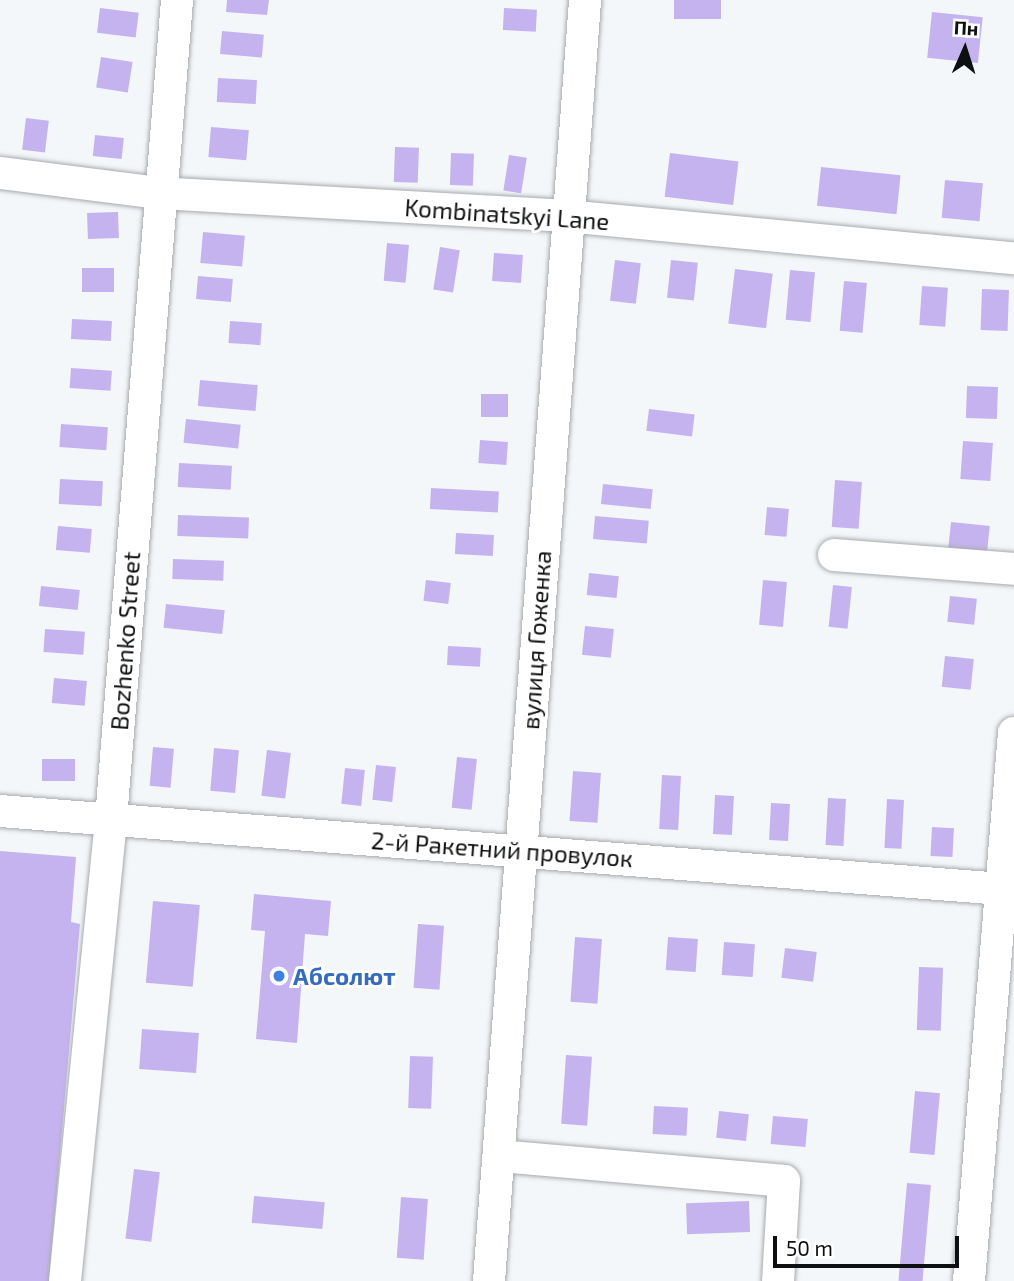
<!DOCTYPE html>
<meta charset="utf-8">
<style>
body{margin:0}
#map{position:relative;width:1014px;height:1281px;overflow:hidden;background:#f4f7fa;font-family:"Exo 2",sans-serif}
div>[style]{position:absolute}
[style*='--x']{left:calc(var(--x)*1px);top:calc(var(--y)*1px);width:calc(var(--w)*1px);rotate:calc(var(--a)*1deg)}
.building>*{inset:0;background:#c5b3f0;transform-origin:0 0}
.roads{filter:drop-shadow(0 0 2px #a8abae) drop-shadow(0 0 2px #a8abae)}
.minor>*{height:32px;margin:-16px;padding:0 16px;transform-origin:16px;border-radius:16px;background:#fff}
.dots>*{width:19px;height:19px;translate:-50% -50%;box-sizing:border-box;border:4px solid #fff;border-radius:50%}
span{translate:-50% -50%;white-space:nowrap;text-align:center;line-height:1.15;-webkit-text-stroke:6px #fff;paint-order:stroke}
.street-label{font-size:24px;color:#0e0f10}
.shop-label{font-size:24px;color:#366cbe;font-weight:700}
.left{translate:0 -50%;text-align:left}
.north{position:absolute;left:930px;top:14px;width:70px;height:70px;-webkit-text-stroke:5px #fff;paint-order:stroke;rotate:3deg;font-size:19px;font-weight:700;line-height:28px;text-align:center;color:#0e0f10}
.north::after{content:'';display:block;margin:auto;width:24px;height:32px;background:#0e0f10;clip-path:polygon(50% 0,100% 100%,50% 72%,0 100%)}
.scale{position:absolute;left:773px;top:1236px;width:186px;height:32px;box-sizing:border-box;border:4px solid #0e0f10;border-top:0;padding-left:9px;font-size:21px;line-height:24px;white-space:nowrap;color:#0e0f10;-webkit-text-stroke:5px #fff;paint-order:stroke}
</style>
<div id="map">
<div class="building">
<i style="clip-path:polygon(227px 0,269px 0,267px 15px,226px 12px)"></i>
<i style="left:674px;top:0;width:47px;height:19px"></i>
<i style="left:100px;top:8px;width:39px;height:25px;rotate:7deg"></i>
<i style="left:504px;top:8px;width:33px;height:22px;rotate:3deg"></i>
<i style="left:932px;top:12px;width:51px;height:46px;rotate:6deg"></i>
<i style="left:222px;top:31px;width:42px;height:23px;rotate:5deg"></i>
<i style="left:101px;top:57px;width:32px;height:31px;rotate:9deg"></i>
<i style="left:218px;top:78px;width:39px;height:24px;rotate:3deg"></i>
<i style="left:26px;top:118px;width:23px;height:32px;rotate:7deg"></i>
<i style="left:211px;top:127px;width:38px;height:30px;rotate:5deg"></i>
<i style="left:95px;top:135px;width:29px;height:21px;rotate:6deg"></i>
<i style="left:395px;top:147px;width:24px;height:35px;rotate:2deg"></i>
<i style="left:451px;top:153px;width:23px;height:32px;rotate:2deg"></i>
<i style="left:670px;top:153px;width:69px;height:44px;rotate:7deg"></i>
<i style="left:509px;top:155px;width:18px;height:36px;rotate:9deg"></i>
<i style="left:821px;top:167px;width:80px;height:39px;rotate:6deg"></i>
<i style="left:945px;top:180px;width:38px;height:38px;rotate:5deg"></i>
<i style="left:118px;top:212px;width:26px;height:31px;rotate:88deg"></i>
<i style="left:203px;top:232px;width:42px;height:31px;rotate:5deg"></i>
<i style="left:387px;top:243px;width:22px;height:38px;rotate:5deg"></i>
<i style="left:440px;top:247px;width:20px;height:43px;rotate:9deg"></i>
<i style="left:494px;top:253px;width:29px;height:28px;rotate:4deg"></i>
<i style="left:615px;top:260px;width:26px;height:41px;rotate:7deg"></i>
<i style="left:671px;top:260px;width:27px;height:38px;rotate:6deg"></i>
<i style="left:82px;top:268px;width:32px;height:24px"></i>
<i style="left:735px;top:269px;width:38px;height:55px;rotate:7deg"></i>
<i style="left:790px;top:270px;width:25px;height:50px;rotate:5deg"></i>
<i style="left:198px;top:276px;width:35px;height:23px;rotate:5deg"></i>
<i style="left:844px;top:281px;width:23px;height:50px;rotate:5deg"></i>
<i style="left:922px;top:286px;width:26px;height:39px;rotate:4deg"></i>
<i style="left:982px;top:289px;width:27px;height:41px;rotate:2deg"></i>
<i style="left:72px;top:319px;width:40px;height:20px;rotate:3deg"></i>
<i style="left:230px;top:321px;width:32px;height:22px;rotate:4deg"></i>
<i style="left:71px;top:368px;width:41px;height:20px;rotate:4deg"></i>
<i style="left:200px;top:380px;width:58px;height:26px;rotate:5deg"></i>
<i style="left:967px;top:386px;width:31px;height:32px;rotate:2deg"></i>
<i style="left:481px;top:394px;width:27px;height:23px"></i>
<i style="left:649px;top:409px;width:46px;height:22px;rotate:7deg"></i>
<i style="left:186px;top:419px;width:55px;height:24px;rotate:6deg"></i>
<i style="left:61px;top:424px;width:47px;height:23px;rotate:4deg"></i>
<i style="left:480px;top:440px;width:28px;height:23px;rotate:4deg"></i>
<i style="left:963px;top:441px;width:30px;height:38px;rotate:4deg"></i>
<i style="left:179px;top:463px;width:53px;height:24px;rotate:3deg"></i>
<i style="left:60px;top:479px;width:43px;height:25px;rotate:3deg"></i>
<i style="left:835px;top:480px;width:27px;height:47px;rotate:4deg"></i>
<i style="left:603px;top:484px;width:50px;height:20px;rotate:6deg"></i>
<i style="left:431px;top:488px;width:68px;height:21px;rotate:3deg"></i>
<i style="left:767px;top:507px;width:22px;height:28px;rotate:5deg"></i>
<i style="left:178px;top:515px;width:71px;height:21px;rotate:2deg"></i>
<i style="left:595px;top:516px;width:54px;height:23px;rotate:5deg"></i>
<i style="left:951px;top:522px;width:39px;height:28px;rotate:6deg"></i>
<i style="left:58px;top:526px;width:34px;height:24px;rotate:5deg"></i>
<i style="left:456px;top:533px;width:38px;height:21px;rotate:3deg"></i>
<i style="left:173px;top:559px;width:51px;height:20px;rotate:2deg"></i>
<i style="left:589px;top:573px;width:30px;height:22px;rotate:6deg"></i>
<i style="left:426px;top:580px;width:25px;height:21px;rotate:7deg"></i>
<i style="left:763px;top:580px;width:24px;height:45px;rotate:5deg"></i>
<i style="left:833px;top:585px;width:19px;height:42px;rotate:6deg"></i>
<i style="left:41px;top:586px;width:39px;height:20px;rotate:6deg"></i>
<i style="left:950px;top:596px;width:27px;height:26px;rotate:6deg"></i>
<i style="left:166px;top:604px;width:59px;height:24px;rotate:6deg"></i>
<i style="left:585px;top:626px;width:29px;height:29px;rotate:6deg"></i>
<i style="left:45px;top:629px;width:40px;height:23px;rotate:4deg"></i>
<i style="left:448px;top:646px;width:33px;height:19px;rotate:3deg"></i>
<i style="left:945px;top:656px;width:29px;height:31px;rotate:6deg"></i>
<i style="left:54px;top:678px;width:33px;height:25px;rotate:5deg"></i>
<i style="left:153px;top:747px;width:21px;height:39px;rotate:5deg"></i>
<i style="left:214px;top:748px;width:25px;height:43px;rotate:5deg"></i>
<i style="left:267px;top:750px;width:24px;height:46px;rotate:7deg"></i>
<i style="left:457px;top:757px;width:20px;height:51px;rotate:6deg"></i>
<i style="left:42px;top:759px;width:33px;height:22px"></i>
<i style="left:376px;top:765px;width:20px;height:35px;rotate:6deg"></i>
<i style="left:345px;top:768px;width:20px;height:36px;rotate:6deg"></i>
<i style="left:573px;top:771px;width:28px;height:50px;rotate:4deg"></i>
<i style="left:662px;top:775px;width:19px;height:54px;rotate:3deg"></i>
<i style="left:715px;top:795px;width:19px;height:39px;rotate:3deg"></i>
<i style="left:828px;top:798px;width:18px;height:47px;rotate:3deg"></i>
<i style="left:887px;top:799px;width:17px;height:49px;rotate:3deg"></i>
<i style="left:771px;top:803px;width:19px;height:37px;rotate:3deg"></i>
<i style="left:932px;top:827px;width:22px;height:29px;rotate:3deg"></i>
<i style="clip-path:polygon(0 851px,76px 857px,71px 922px,80px 924px,49px 1281px,0 1281px)"></i>
<i style="clip-path:polygon(254px 894px,331px 901px,328px 936px,305px 934px,297px 1043px,256px 1039px,265px 931px,251px 930px)"></i>
<i style="left:153px;top:901px;width:47px;height:82px;rotate:5deg"></i>
<i style="left:418px;top:924px;width:26px;height:64px;rotate:4deg"></i>
<i style="left:575px;top:937px;width:27px;height:65px;rotate:4deg"></i>
<i style="left:668px;top:937px;width:30px;height:33px;rotate:4deg"></i>
<i style="left:724px;top:942px;width:31px;height:33px;rotate:4deg"></i>
<i style="left:785px;top:948px;width:32px;height:30px;rotate:7deg"></i>
<i style="left:919px;top:967px;width:24px;height:63px;rotate:2deg"></i>
<i style="left:142px;top:1029px;width:57px;height:40px;rotate:4deg"></i>
<i style="left:566px;top:1055px;width:26px;height:69px;rotate:4deg"></i>
<i style="left:410px;top:1056px;width:23px;height:52px;rotate:2deg"></i>
<i style="left:915px;top:1091px;width:25px;height:62px;rotate:5deg"></i>
<i style="left:654px;top:1106px;width:34px;height:28px;rotate:3deg"></i>
<i style="left:719px;top:1111px;width:30px;height:27px;rotate:6deg"></i>
<i style="left:773px;top:1116px;width:35px;height:28px;rotate:5deg"></i>
<i style="left:134px;top:1169px;width:26px;height:70px;rotate:7deg"></i>
<i style="left:907px;top:1183px;width:24px;height:98px;rotate:5deg"></i>
<i style="left:254px;top:1196px;width:71px;height:27px;rotate:5deg"></i>
<i style="left:401px;top:1197px;width:27px;height:61px;rotate:4deg"></i>
<i style="left:749px;top:1201px;width:31px;height:63px;rotate:88deg"></i>
</div>
<div class="roads">
<div class="minor">
<i style="--x:0;--y:173;--w:159;--a:7.2"></i>
<i style="--x:158;--y:193;--w:409;--a:3.2"></i>
<i style="--x:566;--y:216;--w:450;--a:5.4"></i>
<i style="--x:834;--y:555;--w:181;--a:4.4"></i>
<i style="--x:0;--y:811;--w:1017;--a:4.45"></i>
<i style="--x:500;--y:1156;--w:285;--a:5"></i>
<i style="--x:784;--y:1181;--w:100;--a:93.4"></i>
<i style="--x:65;--y:1281;--w:464;--a:-84.3"></i>
<i style="--x:111;--y:819;--w:822;--a:-85.39"></i>
<i style="--x:489;--y:1281;--w:1285;--a:-85.71"></i>
<i style="--x:969;--y:1281;--w:550;--a:-85.31"></i>
</div>
</div>
<div class="dots">
<i style="left:279px;top:976px;background:#3f7fe0"></i>
</div>
<div class="street-label">
<span style="left:507px;top:214px;rotate:4deg">Kombinatskyi Lane</span>
<span style="left:536px;top:640px;rotate:-86deg">вулиця Гоженка</span>
<span style="left:125px;top:641px;rotate:-86deg">Bozhenko Street</span>
<span style="left:502px;top:849px;rotate:4deg">2-й Ракетний провулок</span>
</div>
<div class="shop-label">
<span class="left" style="left:293px;top:976px">Абсолют</span>
</div>
<div class="north">Пн</div>
<div class="scale">50 m</div>
</div>
